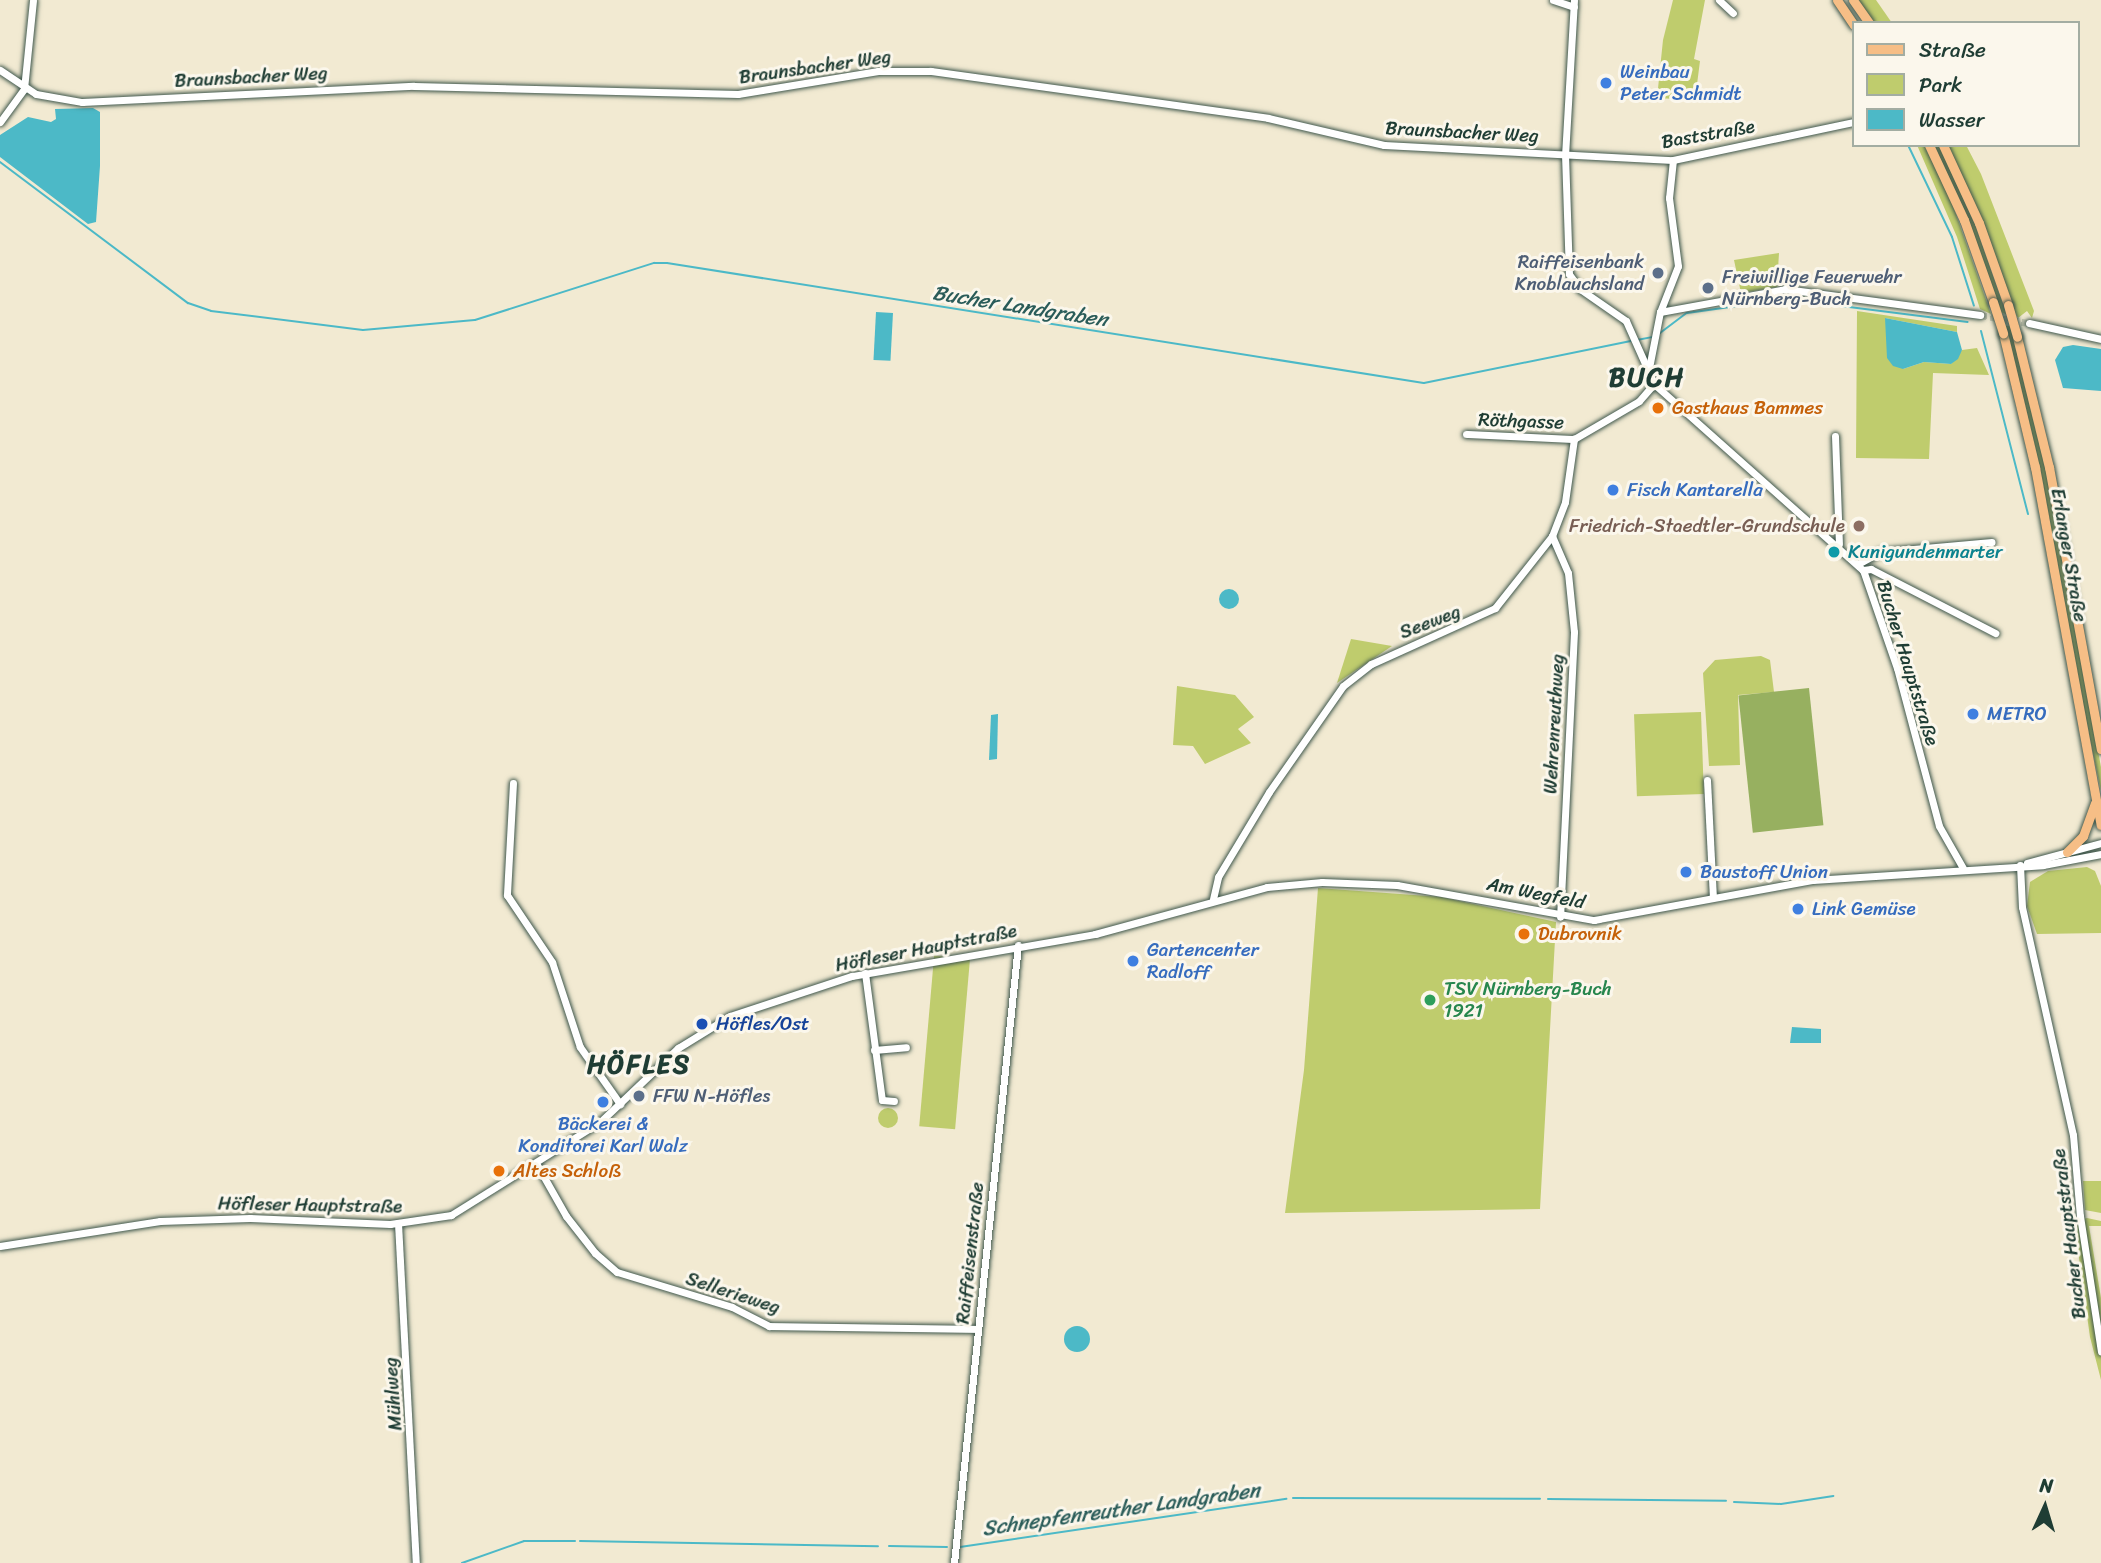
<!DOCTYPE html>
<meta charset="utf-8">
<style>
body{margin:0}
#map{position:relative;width:2101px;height:1563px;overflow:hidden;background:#f2ead2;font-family:Sriracha,sans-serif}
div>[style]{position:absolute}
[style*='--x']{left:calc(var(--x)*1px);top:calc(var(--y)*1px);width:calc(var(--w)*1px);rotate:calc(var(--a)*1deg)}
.green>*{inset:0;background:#bfcc6d;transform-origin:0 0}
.round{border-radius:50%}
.forest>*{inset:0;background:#97b060;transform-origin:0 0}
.water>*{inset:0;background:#4cb9c7;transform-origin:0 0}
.stream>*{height:2px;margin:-1px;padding:0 1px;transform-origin:1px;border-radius:1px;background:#4cb9c7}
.minor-tunnel>*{height:7px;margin-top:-3.5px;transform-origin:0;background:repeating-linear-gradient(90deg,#c8c7b2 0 7px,transparent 0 10.5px)}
.roads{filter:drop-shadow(0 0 2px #3f574c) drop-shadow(0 0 2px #3f574c)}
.minor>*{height:7px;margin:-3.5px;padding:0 3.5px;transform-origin:3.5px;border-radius:3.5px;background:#fff}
.major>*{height:9px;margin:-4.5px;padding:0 4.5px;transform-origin:4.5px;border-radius:4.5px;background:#f6be86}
.bridges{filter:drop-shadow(0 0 2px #3f574c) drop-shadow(0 0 2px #3f574c)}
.major-bridge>*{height:9px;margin:-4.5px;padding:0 4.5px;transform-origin:4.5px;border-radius:4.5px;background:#f6be86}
.dots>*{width:19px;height:19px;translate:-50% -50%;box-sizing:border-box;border:4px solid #fbf7ec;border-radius:50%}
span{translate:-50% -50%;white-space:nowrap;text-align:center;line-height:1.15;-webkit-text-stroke:6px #fbf7ec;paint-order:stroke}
.street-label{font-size:19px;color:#1f3d34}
.shop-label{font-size:19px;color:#366cbe}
.left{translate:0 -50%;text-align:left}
.service-label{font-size:19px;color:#4e5e75}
.right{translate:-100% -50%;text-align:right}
.food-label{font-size:19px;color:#c56008}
.education-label{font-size:19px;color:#785e54}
.culture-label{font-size:19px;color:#0d838f}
.leisure-label{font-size:19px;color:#27864d}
.transit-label{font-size:19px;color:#164399}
.water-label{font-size:21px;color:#2a5c59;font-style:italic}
.district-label{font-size:26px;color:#1f3d34;font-weight:700;letter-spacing:2px}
.legend{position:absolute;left:1852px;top:21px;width:228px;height:126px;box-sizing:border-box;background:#fbf7ec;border:2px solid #a3ada2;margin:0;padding:9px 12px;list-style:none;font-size:21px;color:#1f3d34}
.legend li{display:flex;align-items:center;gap:14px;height:35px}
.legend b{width:35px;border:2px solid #a3ada2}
.north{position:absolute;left:2010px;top:1472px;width:70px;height:70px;-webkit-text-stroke:5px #fbf7ec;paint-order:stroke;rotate:4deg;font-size:19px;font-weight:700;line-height:28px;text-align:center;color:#1f3d34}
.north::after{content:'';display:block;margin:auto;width:24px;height:32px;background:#1f3d34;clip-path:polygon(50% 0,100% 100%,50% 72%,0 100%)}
</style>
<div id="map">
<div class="green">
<i style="clip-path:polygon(1673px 0,1705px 0,1694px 59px,1700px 61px,1695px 100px,1657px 98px,1663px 40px)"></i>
<i style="clip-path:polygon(1857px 0,1876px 0,1892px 23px,1873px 23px)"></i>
<i style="clip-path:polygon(1917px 145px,1924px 145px,1952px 203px,1991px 314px,1980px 309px,1957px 237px)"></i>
<i style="clip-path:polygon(1932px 145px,1939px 145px,1975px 225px,2006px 314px,2000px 312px)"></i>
<i style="clip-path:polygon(1947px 145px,1966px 145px,1981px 174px,2034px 311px,2032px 318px,2027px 311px,2018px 318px,2011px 305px)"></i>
<i style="clip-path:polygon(1779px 253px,1777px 287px,1741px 293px,1734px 260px)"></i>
<i style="clip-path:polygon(1857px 311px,1957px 326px,1957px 332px,1885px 318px,1903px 369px,1924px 362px,1951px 364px,1962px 350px,1977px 348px,1989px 375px,1933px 373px,1929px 459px,1856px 458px)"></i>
<i style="clip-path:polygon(2004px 326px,2010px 326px,2046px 471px,2101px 767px,2101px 791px)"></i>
<i style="clip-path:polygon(1351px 639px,1392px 646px,1337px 683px)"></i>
<i style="clip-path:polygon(1761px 656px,1770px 660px,1774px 692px,1738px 695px,1740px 765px,1709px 766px,1703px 673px,1715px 660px)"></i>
<i style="clip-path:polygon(1177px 686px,1235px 695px,1254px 717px,1238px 729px,1251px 743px,1205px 764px,1193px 746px,1173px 745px)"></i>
<i style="left:1701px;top:712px;width:82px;height:67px;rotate:88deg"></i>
<i style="clip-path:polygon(2087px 867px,2095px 871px,2101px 886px,2101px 933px,2037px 934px,2027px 906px,2030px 882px,2048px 871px)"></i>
<i style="clip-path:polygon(1318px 888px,1441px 897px,1556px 922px,1540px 1209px,1285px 1213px,1304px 1070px)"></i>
<i style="left:970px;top:959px;width:171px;height:36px;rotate:95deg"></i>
<i class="round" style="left:878px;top:1108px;width:20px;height:20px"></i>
<i style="clip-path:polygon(2083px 1181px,2101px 1181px,2101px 1213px,2085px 1210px)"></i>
<i style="clip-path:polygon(2087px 1218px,2101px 1221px,2101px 1226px,2089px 1226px,2101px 1298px,2101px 1380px,2090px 1337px,2074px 1222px)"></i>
</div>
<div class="forest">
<i style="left:1809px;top:688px;width:138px;height:71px;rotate:84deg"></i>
</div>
<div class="water">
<i style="clip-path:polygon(93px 108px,100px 112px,100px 166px,96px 222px,88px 224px,0 157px,0 135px,28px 117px,51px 122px,56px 119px,55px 109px)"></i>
<i style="left:876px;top:312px;width:17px;height:48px;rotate:3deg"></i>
<i style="clip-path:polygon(1885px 318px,1957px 332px,1962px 350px,1958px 359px,1951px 364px,1924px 362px,1903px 369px,1893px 366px,1887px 358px)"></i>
<i style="clip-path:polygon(2073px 345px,2101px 349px,2101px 391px,2063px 388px,2055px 360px,2063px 347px)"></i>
<i class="round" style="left:1219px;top:589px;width:20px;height:20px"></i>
<i style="clip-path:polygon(998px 714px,997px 759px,989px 760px,991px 715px)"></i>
<i style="clip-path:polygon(1792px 1027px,1821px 1029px,1821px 1043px,1790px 1043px)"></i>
<i class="round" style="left:1064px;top:1326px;width:26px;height:26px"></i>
</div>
<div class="stream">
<i style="--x:1908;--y:145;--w:102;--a:64.4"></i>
<i style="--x:1952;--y:237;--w:72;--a:72.3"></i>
<i style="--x:0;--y:162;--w:235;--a:36.9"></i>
<i style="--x:188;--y:303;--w:24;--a:19"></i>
<i style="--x:211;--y:311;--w:153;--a:7.1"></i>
<i style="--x:363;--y:330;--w:112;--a:-5.1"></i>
<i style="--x:475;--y:320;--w:188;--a:-17.7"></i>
<i style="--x:654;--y:263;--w:13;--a:0"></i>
<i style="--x:667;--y:263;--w:766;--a:9.01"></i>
<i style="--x:1424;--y:383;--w:211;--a:-11.5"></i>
<i style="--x:1981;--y:331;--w:189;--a:75.6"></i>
<i style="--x:1660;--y:333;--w:34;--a:-37"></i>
<i style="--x:1687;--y:313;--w:100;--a:-8"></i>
<i style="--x:1786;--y:299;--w:183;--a:7.2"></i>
<i style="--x:1637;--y:340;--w:15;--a:-11"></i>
<i style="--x:1293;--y:1498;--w:247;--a:0.2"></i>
<i style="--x:1548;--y:1499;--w:178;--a:0.6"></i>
<i style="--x:1734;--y:1502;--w:47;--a:2.4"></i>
<i style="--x:1781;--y:1504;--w:53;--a:-8.7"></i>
<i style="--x:580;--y:1541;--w:298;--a:1"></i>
<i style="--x:889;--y:1546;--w:58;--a:1"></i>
<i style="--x:960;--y:1547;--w:330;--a:-8.4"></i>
<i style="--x:462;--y:1563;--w:66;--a:-19.5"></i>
<i style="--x:524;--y:1541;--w:51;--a:0"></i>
</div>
<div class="minor-tunnel">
<i style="--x:1980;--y:315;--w:50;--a:9.3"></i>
</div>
<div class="roads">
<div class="minor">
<i style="--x:1553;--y:0;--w:22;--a:18"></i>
<i style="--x:1574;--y:0;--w:154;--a:93.3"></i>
<i style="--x:1565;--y:154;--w:120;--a:88.1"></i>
<i style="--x:1569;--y:274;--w:19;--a:54"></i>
<i style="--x:1580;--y:289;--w:56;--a:34.8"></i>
<i style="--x:1626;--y:321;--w:69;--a:66"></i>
<i style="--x:1654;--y:384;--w:280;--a:41.7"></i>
<i style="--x:1863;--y:570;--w:104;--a:70.9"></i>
<i style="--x:1897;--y:668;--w:163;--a:75.1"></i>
<i style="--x:1939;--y:826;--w:48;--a:60.3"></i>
<i style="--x:1719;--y:0;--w:19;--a:43"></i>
<i style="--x:0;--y:70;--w:43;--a:33.7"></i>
<i style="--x:36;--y:94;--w:47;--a:9.9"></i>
<i style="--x:82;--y:102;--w:332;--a:-2.8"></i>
<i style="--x:414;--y:86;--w:324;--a:1.4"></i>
<i style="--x:738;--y:94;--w:142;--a:-9.3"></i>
<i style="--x:878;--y:71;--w:53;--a:0"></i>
<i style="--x:931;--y:71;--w:340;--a:7.9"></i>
<i style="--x:1268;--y:118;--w:119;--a:13.1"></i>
<i style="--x:1384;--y:145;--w:289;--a:3"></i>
<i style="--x:1673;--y:160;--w:185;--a:-11.9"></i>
<i style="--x:0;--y:122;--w:41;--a:-54"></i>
<i style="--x:24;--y:89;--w:89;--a:-84.2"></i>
<i style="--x:1660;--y:312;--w:127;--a:-10.4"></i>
<i style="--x:1785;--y:289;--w:197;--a:7.6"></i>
<i style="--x:2029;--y:323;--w:74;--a:12.5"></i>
<i style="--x:1648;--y:373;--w:62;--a:-78.9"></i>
<i style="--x:1660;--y:312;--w:49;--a:-68.6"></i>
<i style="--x:1678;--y:266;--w:69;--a:-97.5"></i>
<i style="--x:1669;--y:198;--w:38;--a:-84"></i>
<i style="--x:1466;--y:434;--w:108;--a:2.7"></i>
<i style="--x:1835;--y:436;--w:108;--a:87.9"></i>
<i style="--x:1552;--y:536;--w:40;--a:66.6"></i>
<i style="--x:1568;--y:573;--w:59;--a:84.2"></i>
<i style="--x:1574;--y:632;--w:285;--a:92.8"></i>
<i style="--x:1858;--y:564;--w:25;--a:-29"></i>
<i style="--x:1880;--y:552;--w:112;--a:-5.1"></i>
<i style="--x:1863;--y:570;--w:8;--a:-7"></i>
<i style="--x:1871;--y:569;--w:140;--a:27.3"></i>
<i style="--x:1707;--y:780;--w:117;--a:87.1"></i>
<i style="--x:513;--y:783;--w:112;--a:93.1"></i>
<i style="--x:507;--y:895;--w:81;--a:56.1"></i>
<i style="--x:552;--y:962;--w:89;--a:71.8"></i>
<i style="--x:580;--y:1047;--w:70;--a:54.9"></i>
<i style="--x:2027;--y:863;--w:77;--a:-15.1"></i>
<i style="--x:2020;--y:865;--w:42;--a:87.3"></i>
<i style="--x:2022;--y:907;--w:234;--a:77.4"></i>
<i style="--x:2073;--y:1135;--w:81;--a:85.1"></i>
<i style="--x:2080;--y:1216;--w:137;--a:81.2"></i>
<i style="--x:1213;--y:899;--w:23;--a:-77"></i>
<i style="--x:1218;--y:877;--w:99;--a:-59"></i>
<i style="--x:1269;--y:792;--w:129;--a:-55.1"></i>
<i style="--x:1343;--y:686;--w:36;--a:-38"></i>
<i style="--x:1371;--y:664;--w:136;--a:-24.3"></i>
<i style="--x:1495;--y:608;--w:92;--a:-51.6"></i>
<i style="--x:1552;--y:536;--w:36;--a:-69"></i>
<i style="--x:1565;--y:502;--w:64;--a:-81.9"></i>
<i style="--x:1574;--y:439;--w:75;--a:-30.3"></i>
<i style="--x:1639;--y:401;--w:23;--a:-49"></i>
<i style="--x:865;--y:973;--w:128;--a:82.4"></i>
<i style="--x:882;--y:1100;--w:12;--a:5"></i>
<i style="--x:874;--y:1050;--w:32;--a:-5"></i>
<i style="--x:536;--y:1163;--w:61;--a:60.5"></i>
<i style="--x:566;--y:1216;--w:47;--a:51.9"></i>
<i style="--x:595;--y:1253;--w:29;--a:41"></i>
<i style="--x:617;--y:1272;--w:120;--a:16.9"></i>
<i style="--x:732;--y:1307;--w:42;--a:27.2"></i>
<i style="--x:769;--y:1326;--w:209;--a:0.8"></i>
<i style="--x:398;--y:1223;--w:340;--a:87"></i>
<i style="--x:0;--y:1246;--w:162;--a:-8.9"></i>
<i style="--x:160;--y:1221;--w:90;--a:-1.9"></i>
<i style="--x:250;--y:1218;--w:140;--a:2.5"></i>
<i style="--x:390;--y:1224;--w:62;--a:-8.4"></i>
<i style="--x:451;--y:1215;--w:176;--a:-32"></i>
<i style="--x:600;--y:1122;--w:108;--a:-43.5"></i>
<i style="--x:678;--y:1048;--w:61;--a:-31.6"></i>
<i style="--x:730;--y:1016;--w:128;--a:-18.2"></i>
<i style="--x:852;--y:976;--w:247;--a:-9.8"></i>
<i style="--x:1095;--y:934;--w:178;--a:-15.3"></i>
<i style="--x:1267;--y:887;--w:55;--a:-5.2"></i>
<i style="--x:1322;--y:882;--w:75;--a:2.3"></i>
<i style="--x:1397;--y:885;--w:200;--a:10.1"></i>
<i style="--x:1594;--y:920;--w:223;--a:-10.4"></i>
<i style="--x:1813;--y:880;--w:230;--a:-3.7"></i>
<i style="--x:2043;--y:865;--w:59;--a:-10.7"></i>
<i style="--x:954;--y:1563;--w:621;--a:-84.09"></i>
</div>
<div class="major">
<i style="--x:1837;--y:0;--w:30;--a:56"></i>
<i style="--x:1853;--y:0;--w:28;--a:55"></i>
<i style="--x:1929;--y:145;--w:83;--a:65"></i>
<i style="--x:1964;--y:220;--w:87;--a:70.5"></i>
<i style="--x:1943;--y:145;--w:86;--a:65.2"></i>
<i style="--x:1979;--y:223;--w:87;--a:70.5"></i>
<i style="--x:2003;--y:333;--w:138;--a:76.6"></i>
<i style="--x:2035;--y:467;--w:364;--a:79.6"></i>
<i style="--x:2017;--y:337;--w:134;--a:76.2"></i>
<i style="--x:2049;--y:467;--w:287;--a:79.6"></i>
<i style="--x:2067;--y:852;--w:23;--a:-45"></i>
<i style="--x:2083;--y:836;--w:35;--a:-70"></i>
</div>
</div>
<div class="bridges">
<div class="major-bridge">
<i style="--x:1993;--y:302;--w:33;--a:72"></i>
<i style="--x:2008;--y:305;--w:33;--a:74"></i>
</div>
</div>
<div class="dots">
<i style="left:1606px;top:83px;background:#3f7fe0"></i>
<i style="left:1658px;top:273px;background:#5c6f8a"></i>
<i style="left:1708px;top:288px;background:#5c6f8a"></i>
<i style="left:1658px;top:408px;background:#e8710a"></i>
<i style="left:1613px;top:490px;background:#3f7fe0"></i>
<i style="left:1859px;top:526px;background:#8d6e63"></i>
<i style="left:1834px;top:552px;background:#0f9aa8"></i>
<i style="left:1973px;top:714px;background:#3f7fe0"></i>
<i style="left:1686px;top:872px;background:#3f7fe0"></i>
<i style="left:1798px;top:909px;background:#3f7fe0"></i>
<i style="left:1524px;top:934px;background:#e8710a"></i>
<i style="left:1133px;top:961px;background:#3f7fe0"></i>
<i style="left:1430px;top:1000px;background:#2e9e5b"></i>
<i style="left:702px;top:1024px;background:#1a4fb4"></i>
<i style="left:639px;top:1096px;background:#5c6f8a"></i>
<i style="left:603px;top:1102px;background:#3f7fe0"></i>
<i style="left:499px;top:1171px;background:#e8710a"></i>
</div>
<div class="street-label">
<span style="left:815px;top:67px;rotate:-8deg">Braunsbacher Weg</span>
<span style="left:251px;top:77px;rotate:-3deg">Braunsbacher Weg</span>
<span style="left:1462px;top:132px;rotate:3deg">Braunsbacher Weg</span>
<span style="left:1708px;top:134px;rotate:-10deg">Baststraße</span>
<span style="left:1521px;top:421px;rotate:2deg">Röthgasse</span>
<span style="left:2069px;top:555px;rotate:80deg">Erlanger Straße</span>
<span style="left:1430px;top:622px;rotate:-21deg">Seeweg</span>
<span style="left:1908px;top:663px;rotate:73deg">Bucher Hauptstraße</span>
<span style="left:1554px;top:724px;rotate:-87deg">Wehrenreuthweg</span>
<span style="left:1536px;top:893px;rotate:11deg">Am Wegfeld</span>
<span style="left:926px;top:948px;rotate:-11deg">Höfleser Hauptstraße</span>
<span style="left:310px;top:1205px;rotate:1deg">Höfleser Hauptstraße</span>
<span style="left:2069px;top:1234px;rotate:-97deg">Bucher Hauptstraße</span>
<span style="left:970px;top:1253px;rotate:-84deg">Raiffeisenstraße</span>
<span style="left:733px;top:1293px;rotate:18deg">Sellerieweg</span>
<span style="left:393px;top:1394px;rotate:-94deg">Mühlweg</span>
</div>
<div class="shop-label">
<span class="left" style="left:1620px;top:83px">Weinbau<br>Peter Schmidt</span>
<span class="left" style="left:1627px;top:490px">Fisch Kantarella</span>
<span class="left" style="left:1987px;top:714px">METRO</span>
<span class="left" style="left:1700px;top:872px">Baustoff Union</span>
<span class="left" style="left:1812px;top:909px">Link Gemüse</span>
<span class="left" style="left:1147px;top:961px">Gartencenter<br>Radloff</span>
<span style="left:603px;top:1135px">Bäckerei &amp;<br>Konditorei Karl Walz</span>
</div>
<div class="service-label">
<span class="right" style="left:1644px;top:273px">Raiffeisenbank<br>Knoblauchsland</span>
<span class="left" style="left:1722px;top:288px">Freiwillige Feuerwehr<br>Nürnberg-Buch</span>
<span class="left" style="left:653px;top:1096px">FFW N-Höfles</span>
</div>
<div class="food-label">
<span class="left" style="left:1672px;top:408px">Gasthaus Bammes</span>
<span class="left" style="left:1538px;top:934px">Dubrovnik</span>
<span class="left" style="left:513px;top:1171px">Altes Schloß</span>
</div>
<div class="education-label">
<span class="right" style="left:1845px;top:526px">Friedrich-Staedtler-Grundschule</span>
</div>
<div class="culture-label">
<span class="left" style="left:1848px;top:552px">Kunigundenmarter</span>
</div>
<div class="leisure-label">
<span class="left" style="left:1444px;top:1000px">TSV Nürnberg-Buch<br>1921</span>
</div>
<div class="transit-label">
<span class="left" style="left:716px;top:1024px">Höfles/Ost</span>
</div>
<div class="water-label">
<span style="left:1020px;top:306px;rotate:9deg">Bucher Landgraben</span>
<span style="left:1121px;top:1509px;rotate:-8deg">Schnepfenreuther Landgraben</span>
</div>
<div class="district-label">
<span style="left:1647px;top:378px">BUCH</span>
<span style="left:639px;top:1065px">HÖFLES</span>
</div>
<ul class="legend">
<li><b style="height:9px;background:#f6be86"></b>Straße</li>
<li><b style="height:19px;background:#bfcc6d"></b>Park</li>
<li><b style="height:19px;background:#4cb9c7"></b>Wasser</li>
</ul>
<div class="north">N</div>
</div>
